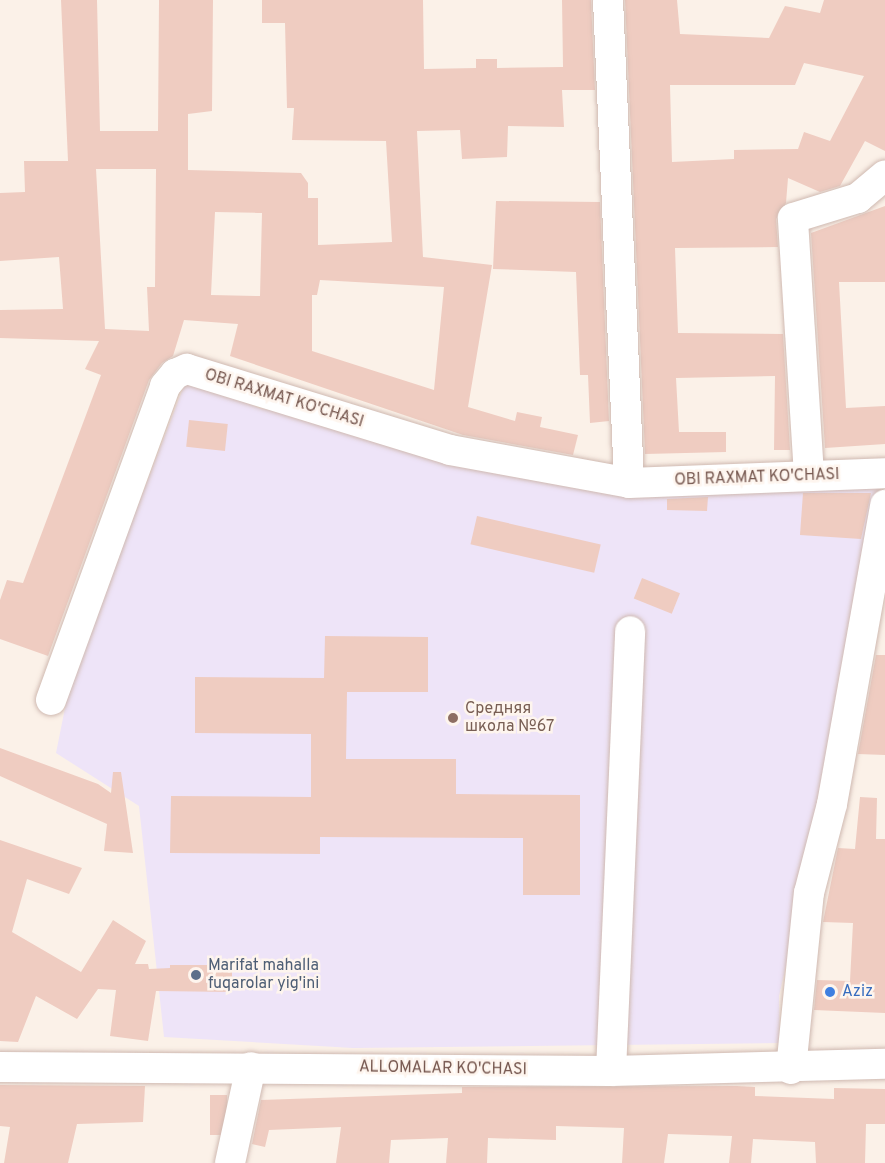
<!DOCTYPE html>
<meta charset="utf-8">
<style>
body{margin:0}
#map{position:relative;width:885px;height:1163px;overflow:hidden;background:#fbf1e8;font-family:Overpass,sans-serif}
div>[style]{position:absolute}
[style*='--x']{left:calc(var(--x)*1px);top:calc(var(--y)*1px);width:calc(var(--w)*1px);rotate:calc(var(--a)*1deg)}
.education>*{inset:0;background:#eee4f8}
.building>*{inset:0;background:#efccc1;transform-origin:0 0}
.roads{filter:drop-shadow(0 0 2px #cfb9b1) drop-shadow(0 0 2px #cfb9b1)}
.minor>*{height:30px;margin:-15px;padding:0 15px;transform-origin:15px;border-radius:15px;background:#fff}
.dots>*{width:16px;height:16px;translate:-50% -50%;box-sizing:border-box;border:3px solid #fef5ee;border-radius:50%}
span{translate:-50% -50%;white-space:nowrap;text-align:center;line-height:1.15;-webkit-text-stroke:5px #fef5ee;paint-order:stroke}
.street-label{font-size:16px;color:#74554d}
.education-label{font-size:16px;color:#785e54}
.left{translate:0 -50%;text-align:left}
.service-label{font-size:16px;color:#4e5e75}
.shop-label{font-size:16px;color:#366cbe}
</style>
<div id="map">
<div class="education">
<i style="clip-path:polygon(187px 378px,259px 408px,655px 484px,881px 483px,866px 619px,779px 996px,780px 1043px,353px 1048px,164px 1037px,139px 806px,56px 753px,70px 683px)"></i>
</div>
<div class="building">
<i style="clip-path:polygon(evenodd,61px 0,97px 0,100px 131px,158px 131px,159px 0,213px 0,212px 111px,188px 114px,188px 170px,301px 173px,308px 183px,308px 198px,318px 198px,318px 245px,392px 242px,386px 141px,292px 140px,294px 108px,287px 108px,285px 23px,262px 23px,262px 0,423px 0,424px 69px,476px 68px,476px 59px,497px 59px,497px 68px,563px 67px,562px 0,591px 0,595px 90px,562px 90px,564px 127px,508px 126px,507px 157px,462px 159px,460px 130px,417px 131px,423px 257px,492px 265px,468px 407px,515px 421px,517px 412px,542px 417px,540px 427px,578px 435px,573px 455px,463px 435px,230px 356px,238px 324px,184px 320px,173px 356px,162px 363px,149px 380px,48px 656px,0 639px,0 600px,7px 580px,23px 583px,101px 375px,85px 369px,99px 341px,0 338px,0 310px,63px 309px,59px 257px,0 261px,0 193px,25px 192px,24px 161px,68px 161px,61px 0,96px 169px,156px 169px,155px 287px,147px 287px,149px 331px,105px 329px,96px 169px,61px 0,215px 212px,262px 213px,260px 296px,211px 295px,215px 212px,61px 0,320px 280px,444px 287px,434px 390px,312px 351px,312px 295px,317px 295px,320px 280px)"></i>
<i style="clip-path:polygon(evenodd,625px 0,677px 0,680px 34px,769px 38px,785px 6px,820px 13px,824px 0,885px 0,885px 151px,865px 141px,840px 186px,820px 192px,788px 178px,786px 203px,776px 219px,778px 247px,675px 248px,678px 333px,783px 334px,790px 450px,774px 450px,775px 376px,676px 378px,679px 432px,726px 432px,726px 452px,645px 454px,625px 0,804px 63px,864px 76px,830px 141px,804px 132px,798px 149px,734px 150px,734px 159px,672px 162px,670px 85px,795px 85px,804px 63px)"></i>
<i style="clip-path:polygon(496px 201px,600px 202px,609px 421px,590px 423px,588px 375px,580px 375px,576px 272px,493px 269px)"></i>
<i style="clip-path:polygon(885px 206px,885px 282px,839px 282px,846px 408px,885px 406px,885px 444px,825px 448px,811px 233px)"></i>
<i style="left:189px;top:420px;width:39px;height:27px;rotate:6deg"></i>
<i style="clip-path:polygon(803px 493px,871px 493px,861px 539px,800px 535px)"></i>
<i style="clip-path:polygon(708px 497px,707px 511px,667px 510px,667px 499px)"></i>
<i style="left:477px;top:516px;width:127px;height:29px;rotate:13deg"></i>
<i style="left:642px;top:578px;width:41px;height:22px;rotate:22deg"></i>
<i style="clip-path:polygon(325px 636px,428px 637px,428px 692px,347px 692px,346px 759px,456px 759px,456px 794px,580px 795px,580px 895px,523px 895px,523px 838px,320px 837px,320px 854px,170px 853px,171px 796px,311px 797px,311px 734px,195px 733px,195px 677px,324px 678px)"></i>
<i style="clip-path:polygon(876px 655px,885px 655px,885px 755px,858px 754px)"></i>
<i style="clip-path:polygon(0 748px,98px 784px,111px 793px,113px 772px,121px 772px,133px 853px,104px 851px,107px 824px,0 776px)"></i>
<i style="clip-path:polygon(860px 797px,877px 798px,876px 839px,885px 839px,885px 1013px,814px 1010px,817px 980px,850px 981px,853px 923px,823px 922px,838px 848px,855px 849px)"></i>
<i style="clip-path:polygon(0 840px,82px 868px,69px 894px,27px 879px,12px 932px,81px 972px,113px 920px,146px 941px,135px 964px,148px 964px,149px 969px,170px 968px,170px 965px,232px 965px,232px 992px,156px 991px,148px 1041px,110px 1036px,116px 990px,98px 989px,77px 1019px,36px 996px,18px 1042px,0 1041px)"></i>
<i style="clip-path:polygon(0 1085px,145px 1086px,143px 1122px,77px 1124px,68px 1163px,4px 1163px,10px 1127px,0 1126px)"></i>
<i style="clip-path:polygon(737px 1086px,755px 1087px,755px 1096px,834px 1099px,834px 1088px,885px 1089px,885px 1124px,866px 1124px,865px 1163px,816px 1163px,815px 1142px,753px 1139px,751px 1163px,729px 1163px,732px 1136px,668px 1134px,664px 1163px,622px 1163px,624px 1128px,556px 1126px,556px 1140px,488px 1138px,487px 1163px,446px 1163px,448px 1138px,391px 1140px,389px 1163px,336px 1163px,341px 1127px,269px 1130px,265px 1147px,252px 1144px,261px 1100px,462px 1093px,462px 1087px)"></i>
<i style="left:210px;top:1095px;width:17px;height:40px"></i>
</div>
<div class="roads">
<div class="minor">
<i style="--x:608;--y:0;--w:483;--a:87.5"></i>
<i style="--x:809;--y:475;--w:257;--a:-93.6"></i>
<i style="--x:793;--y:218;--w:68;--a:-17.1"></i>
<i style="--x:858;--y:198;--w:35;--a:-40"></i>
<i style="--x:51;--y:700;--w:334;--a:-70"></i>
<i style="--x:165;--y:386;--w:16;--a:-50"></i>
<i style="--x:175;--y:374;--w:13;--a:-23"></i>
<i style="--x:187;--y:369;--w:275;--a:17.1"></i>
<i style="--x:450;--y:450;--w:182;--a:10.4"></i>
<i style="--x:629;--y:483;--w:256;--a:-2.2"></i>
<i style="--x:0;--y:1067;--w:611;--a:0.38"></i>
<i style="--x:611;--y:1071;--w:274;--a:-1.5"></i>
<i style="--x:791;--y:1069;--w:177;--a:-84.2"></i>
<i style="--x:809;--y:893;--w:92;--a:-75.5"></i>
<i style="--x:832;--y:804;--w:304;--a:-79.9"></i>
<i style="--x:611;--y:1071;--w:440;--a:-87.5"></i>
<i style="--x:230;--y:1163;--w:98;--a:-77.7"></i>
</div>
</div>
<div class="dots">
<i style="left:453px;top:718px;background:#8d6e63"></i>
<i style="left:196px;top:975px;background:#5c6f8a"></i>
<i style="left:830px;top:992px;background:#3f7fe0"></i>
</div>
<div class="street-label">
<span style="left:284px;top:399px;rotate:17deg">OBI RAXMAT KO'CHASI</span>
<span style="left:757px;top:478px;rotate:-2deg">OBI RAXMAT KO'CHASI</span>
<span style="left:443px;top:1069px;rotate:1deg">ALLOMALAR KO'CHASI</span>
</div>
<div class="education-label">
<span class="left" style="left:465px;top:718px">Средняя<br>школа №67</span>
</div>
<div class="service-label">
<span class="left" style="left:208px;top:975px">Marifat mahalla<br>fuqarolar yig'ini</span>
</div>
<div class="shop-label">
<span class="left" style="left:842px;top:992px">Aziz</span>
</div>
</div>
